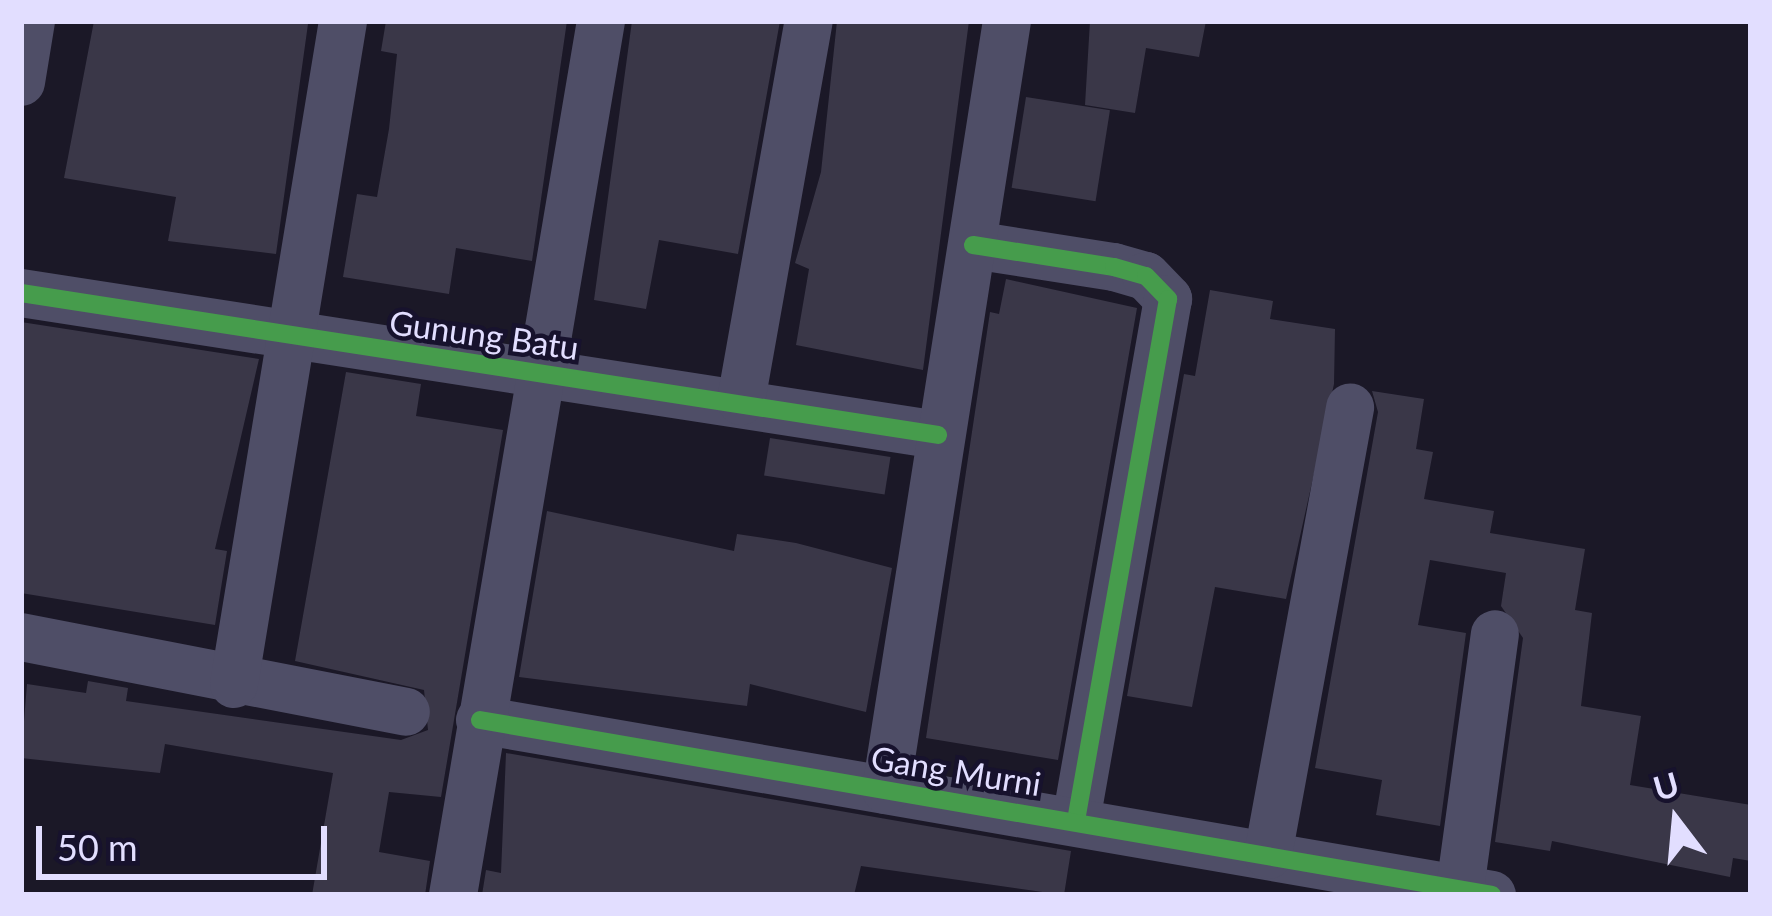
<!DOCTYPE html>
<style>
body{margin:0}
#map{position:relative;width:1772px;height:916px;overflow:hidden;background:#1b1827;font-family:Lato,sans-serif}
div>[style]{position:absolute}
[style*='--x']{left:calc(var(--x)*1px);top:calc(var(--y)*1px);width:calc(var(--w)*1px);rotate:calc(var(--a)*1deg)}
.building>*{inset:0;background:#3a3748;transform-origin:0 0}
.minor>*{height:48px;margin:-24px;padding:0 24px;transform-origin:24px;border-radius:24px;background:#4f4e67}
.cycleway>*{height:18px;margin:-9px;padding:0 9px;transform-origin:9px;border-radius:9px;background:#469c4c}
span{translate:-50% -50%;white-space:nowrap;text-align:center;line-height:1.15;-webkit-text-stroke:9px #17122d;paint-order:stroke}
.street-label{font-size:33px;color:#e2deff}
.frame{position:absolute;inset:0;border:24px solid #e2deff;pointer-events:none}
.north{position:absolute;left:1616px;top:760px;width:120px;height:120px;-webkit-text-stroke:9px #17122d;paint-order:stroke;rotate:344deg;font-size:33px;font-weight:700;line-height:48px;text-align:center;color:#e2deff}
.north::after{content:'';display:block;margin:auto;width:42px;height:54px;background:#e2deff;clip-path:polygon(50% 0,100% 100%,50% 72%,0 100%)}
.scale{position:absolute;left:36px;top:826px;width:291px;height:54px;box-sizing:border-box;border:6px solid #e2deff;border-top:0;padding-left:15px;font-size:36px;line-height:42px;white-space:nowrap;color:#e2deff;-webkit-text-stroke:9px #17122d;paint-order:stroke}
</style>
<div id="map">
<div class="building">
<i style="clip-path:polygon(94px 21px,308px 24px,276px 254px,168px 241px,176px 197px,64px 178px)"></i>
<i style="clip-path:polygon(386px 21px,567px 21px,532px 261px,456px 248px,449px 294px,343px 277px,357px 194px,377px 197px,389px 129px,397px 54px,381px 51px)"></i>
<i style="clip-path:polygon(632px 21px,780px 21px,738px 254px,659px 240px,646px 309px,594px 300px)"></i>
<i style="clip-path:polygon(837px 21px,969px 21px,923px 370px,796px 345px,809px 269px,795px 263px,821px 172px)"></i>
<i style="clip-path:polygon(1090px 21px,1206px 21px,1199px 57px,1146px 48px,1135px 113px,1085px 105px)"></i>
<i style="left:1026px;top:97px;width:85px;height:92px;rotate:9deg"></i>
<i style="clip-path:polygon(1006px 279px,1137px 308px,1058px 760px,926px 738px,990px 312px,999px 314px)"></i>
<i style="clip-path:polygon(1210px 290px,1273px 301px,1270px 319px,1335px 329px,1334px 384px,1286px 599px,1215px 587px,1192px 707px,1127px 696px,1184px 374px,1195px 376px)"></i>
<i style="clip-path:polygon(21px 322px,259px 359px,215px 549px,227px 551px,215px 625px,21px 593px)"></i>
<i style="clip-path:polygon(346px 372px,421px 384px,416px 416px,503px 430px,441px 797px,389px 792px,379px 852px,430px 861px,425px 895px,312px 895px,333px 773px,165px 744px,160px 773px,21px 758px,27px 684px,86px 693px,88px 681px,128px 688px,126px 701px,401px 740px,428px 730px,424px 690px,295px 661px)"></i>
<i style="clip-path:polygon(1372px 391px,1424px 399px,1416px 449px,1433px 452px,1424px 499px,1494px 511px,1490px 533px,1585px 549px,1575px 610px,1592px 613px,1581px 706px,1641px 716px,1630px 785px,1751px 805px,1751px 861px,1733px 858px,1730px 877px,1552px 841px,1550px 851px,1495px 842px,1523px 638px,1501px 606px,1506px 573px,1430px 560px,1418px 625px,1466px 633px,1440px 826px,1376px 815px,1382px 780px,1315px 768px,1378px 412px)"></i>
<i style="left:770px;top:438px;width:122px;height:38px;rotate:9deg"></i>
<i style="clip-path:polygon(547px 511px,734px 551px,737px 534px,796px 543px,892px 568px,866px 712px,750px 684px,747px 706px,519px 677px)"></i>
<i style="clip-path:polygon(506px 753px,1071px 851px,1064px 895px,861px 866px,854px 895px,482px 895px,486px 870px,501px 873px)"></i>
</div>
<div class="minor">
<i style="--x:21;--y:82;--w:62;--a:-80.7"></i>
<i style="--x:973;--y:245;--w:143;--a:8.9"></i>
<i style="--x:1114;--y:267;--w:33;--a:16"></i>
<i style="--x:1146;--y:276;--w:32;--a:46"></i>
<i style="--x:1168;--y:299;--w:530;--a:100"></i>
<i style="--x:21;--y:293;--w:928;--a:8.8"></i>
<i style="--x:741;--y:401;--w:386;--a:-79.9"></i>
<i style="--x:21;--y:637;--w:392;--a:11"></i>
<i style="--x:234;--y:684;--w:672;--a:-80.66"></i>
<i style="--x:480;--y:720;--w:1027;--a:9.81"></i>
<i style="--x:886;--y:790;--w:778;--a:-81.06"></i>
<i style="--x:1268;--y:855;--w:455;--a:-79.6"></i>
<i style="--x:1460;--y:889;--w:257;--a:-82.2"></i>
<i style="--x:453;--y:895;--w:886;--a:-80.39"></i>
</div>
<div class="cycleway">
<i style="--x:973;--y:245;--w:143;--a:8.9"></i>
<i style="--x:1114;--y:267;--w:33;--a:16"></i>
<i style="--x:1146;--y:276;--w:32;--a:46"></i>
<i style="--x:1168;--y:299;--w:530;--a:100"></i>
<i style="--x:21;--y:293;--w:928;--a:8.8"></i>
<i style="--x:480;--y:720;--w:1027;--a:9.81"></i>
</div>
<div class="street-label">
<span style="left:484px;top:335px;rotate:8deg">Gunung Batu</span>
<span style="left:956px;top:771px;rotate:9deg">Gang Murni</span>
</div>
<div class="frame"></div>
<div class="north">U</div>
<div class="scale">50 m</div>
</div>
